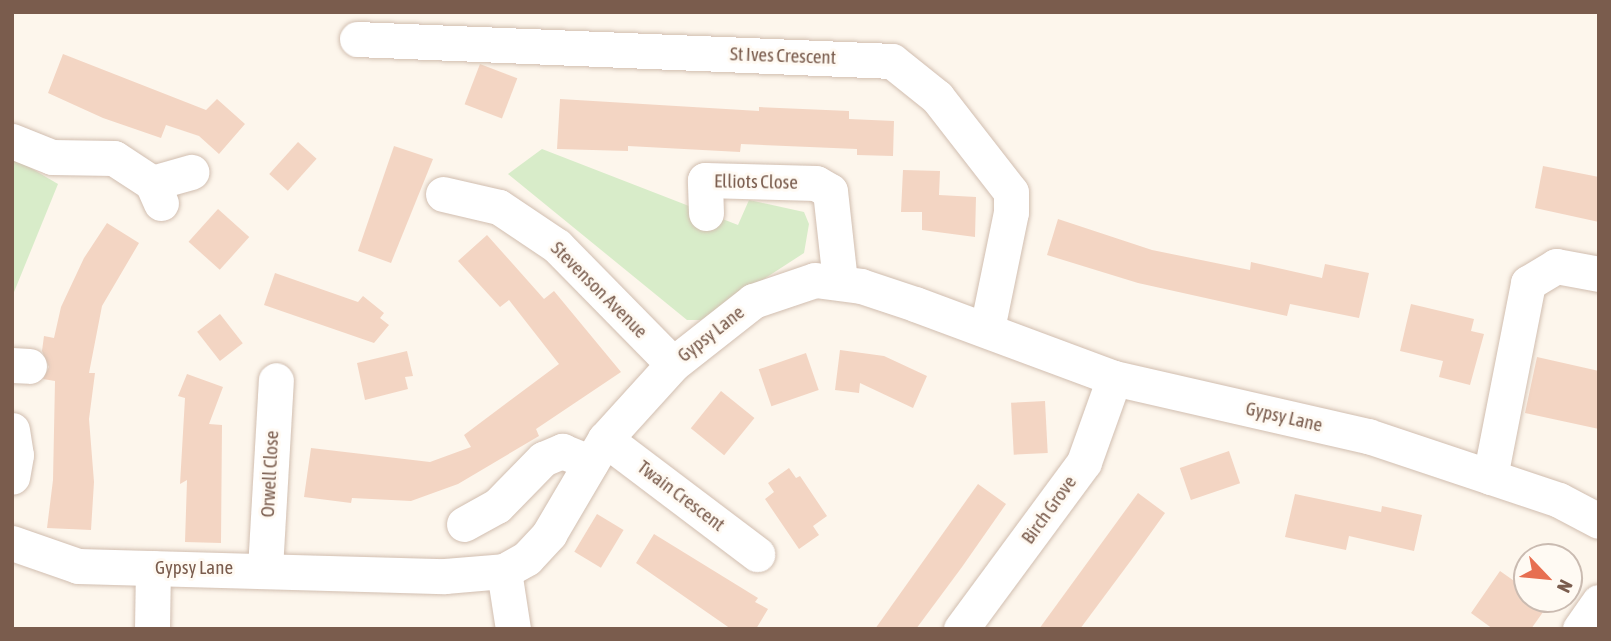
<!DOCTYPE html>
<style>
body{margin:0}
#map{position:relative;width:1611px;height:641px;overflow:hidden;background:#fdf6ec;font-family:"Asap Condensed",sans-serif}
div>[style]{position:absolute}
[style*='--x']{left:calc(var(--x)*1px);top:calc(var(--y)*1px);width:calc(var(--w)*1px);rotate:calc(var(--a)*1deg)}
.green>*{inset:0;background:#d8ecc9}
.building>*{inset:0;background:#f3d5c3;transform-origin:0 0}
.roads{filter:drop-shadow(0 0 2px #d1beb0) drop-shadow(0 0 2px #d1beb0)}
.minor>*{height:35px;margin:-17.5px;padding:0 17.5px;transform-origin:17.5px;border-radius:17.5px;background:#fff}
span{translate:-50% -50%;white-space:nowrap;text-align:center;line-height:1.15;-webkit-text-stroke:6px #fffaf3;paint-order:stroke}
.street-label{font-size:19px;color:#7a5c4d}
.frame{position:absolute;inset:0;border:14px solid #7a5c4d;pointer-events:none}
.north{position:absolute;left:1513px;top:543px;width:70px;height:70px;box-sizing:border-box;background:#fffaf3;border:2px solid #cabbb1;border-radius:50%;rotate:116deg;font-size:19px;font-weight:700;line-height:28px;text-align:center;color:#7a5c4d}
.north::after{content:'';display:block;margin:auto;width:24px;height:32px;background:#e76f51;clip-path:polygon(50% 0,100% 100%,50% 72%,0 100%)}
</style>
<div id="map">
<div class="green">
<i style="clip-path:polygon(542px 149px,738px 225px,749px 200px,804px 212px,809px 224px,804px 253px,701px 320px,687px 320px,508px 174px)"></i>
<i style="clip-path:polygon(12px 157px,58px 184px,12px 297px)"></i>
</div>
<div class="building">
<i style="clip-path:polygon(63px 54px,206px 110px,217px 99px,245px 124px,219px 154px,199px 136px,166px 125px,161px 138px,103px 118px,48px 93px)"></i>
<i style="left:480px;top:64px;width:40px;height:43px;rotate:21deg"></i>
<i style="clip-path:polygon(560px 99px,759px 111px,759px 107px,849px 111px,849px 119px,894px 121px,893px 156px,857px 155px,857px 149px,741px 144px,740px 152px,628px 146px,628px 151px,557px 149px)"></i>
<i style="left:298px;top:142px;width:25px;height:43px;rotate:42deg"></i>
<i style="clip-path:polygon(394px 146px,433px 159px,391px 263px,358px 251px)"></i>
<i style="clip-path:polygon(1543px 166px,1599px 177px,1599px 222px,1535px 208px)"></i>
<i style="clip-path:polygon(903px 170px,940px 171px,939px 195px,976px 197px,975px 237px,922px 230px,922px 212px,901px 212px)"></i>
<i style="left:218px;top:209px;width:42px;height:44px;rotate:42deg"></i>
<i style="clip-path:polygon(1058px 219px,1152px 250px,1250px 270px,1251px 262px,1322px 278px,1325px 264px,1369px 273px,1359px 318px,1290px 304px,1287px 316px,1138px 283px,1047px 255px)"></i>
<i style="clip-path:polygon(107px 223px,139px 243px,102px 306px,89px 373px,95px 373px,89px 419px,94px 482px,91px 530px,47px 528px,53px 480px,55px 381px,43px 379px,49px 367px,42px 351px,44px 336px,54px 338px,61px 307px,84px 258px)"></i>
<i style="clip-path:polygon(487px 235px,544px 299px,554px 291px,621px 372px,536px 429px,539px 436px,458px 484px,411px 501px,352px 498px,351px 503px,304px 497px,311px 448px,430px 462px,471px 447px,464px 435px,559px 364px,509px 300px,500px 307px,458px 261px)"></i>
<i style="clip-path:polygon(275px 273px,358px 302px,363px 296px,384px 313px,380px 318px,389px 325px,374px 343px,264px 305px)"></i>
<i style="clip-path:polygon(1411px 304px,1474px 319px,1471px 331px,1484px 334px,1470px 385px,1439px 377px,1443px 361px,1400px 351px)"></i>
<i style="left:220px;top:314px;width:37px;height:29px;rotate:52deg"></i>
<i style="clip-path:polygon(840px 350px,884px 356px,927px 376px,913px 408px,860px 383px,859px 393px,835px 390px)"></i>
<i style="clip-path:polygon(407px 351px,413px 376px,405px 377px,408px 389px,365px 400px,357px 363px)"></i>
<i style="left:806px;top:353px;width:39px;height:50px;rotate:71deg"></i>
<i style="clip-path:polygon(1537px 357px,1599px 371px,1599px 429px,1525px 413px)"></i>
<i style="clip-path:polygon(187px 374px,223px 387px,209px 424px,222px 425px,221px 543px,185px 542px,187px 480px,180px 484px,185px 398px,178px 396px)"></i>
<i style="left:721px;top:391px;width:43px;height:48px;rotate:39deg"></i>
<i style="left:1045px;top:401px;width:52px;height:34px;rotate:87deg"></i>
<i style="left:1229px;top:451px;width:34px;height:52px;rotate:71deg"></i>
<i style="clip-path:polygon(789px 468px,796px 478px,800px 476px,827px 516px,813px 526px,819px 535px,799px 549px,765px 499px,774px 492px,768px 483px)"></i>
<i style="clip-path:polygon(978px 484px,1006px 504px,962px 567px,916px 629px,875px 629px)"></i>
<i style="clip-path:polygon(1138px 493px,1165px 513px,1135px 555px,1080px 629px,1039px 629px)"></i>
<i style="clip-path:polygon(1295px 494px,1381px 512px,1382px 506px,1422px 515px,1414px 551px,1349px 536px,1346px 550px,1285px 537px)"></i>
<i style="left:597px;top:514px;width:31px;height:44px;rotate:31deg"></i>
<i style="clip-path:polygon(654px 534px,758px 598px,755px 602px,768px 609px,756px 629px,731px 629px,636px 563px)"></i>
<i style="clip-path:polygon(1500px 571px,1527px 590px,1527px 599px,1548px 605px,1531px 629px,1493px 629px,1471px 613px)"></i>
</div>
<div class="roads">
<div class="minor">
<i style="--x:357;--y:39;--w:535;--a:2.35"></i>
<i style="--x:892;--y:61;--w:58;--a:38.7"></i>
<i style="--x:937;--y:97;--w:120;--a:52.1"></i>
<i style="--x:1011;--y:192;--w:20;--a:90"></i>
<i style="--x:1011;--y:212;--w:119;--a:101.6"></i>
<i style="--x:12;--y:141;--w:43;--a:21.8"></i>
<i style="--x:52;--y:157;--w:62;--a:0.9"></i>
<i style="--x:114;--y:158;--w:45;--a:33.3"></i>
<i style="--x:152;--y:183;--w:22;--a:66"></i>
<i style="--x:152;--y:183;--w:41;--a:-15.8"></i>
<i style="--x:443;--y:194;--w:57;--a:13.1"></i>
<i style="--x:499;--y:207;--w:70;--a:33.9"></i>
<i style="--x:557;--y:246;--w:165;--a:45.5"></i>
<i style="--x:706;--y:213;--w:33;--a:-92"></i>
<i style="--x:705;--y:180;--w:111;--a:1.5"></i>
<i style="--x:816;--y:183;--w:16;--a:30"></i>
<i style="--x:830;--y:191;--w:92;--a:83.7"></i>
<i style="--x:12;--y:365;--w:17;--a:3"></i>
<i style="--x:12;--y:430;--w:25;--a:81"></i>
<i style="--x:16;--y:455;--w:22;--a:100"></i>
<i style="--x:605;--y:439;--w:191;--a:37.1"></i>
<i style="--x:1490;--y:477;--w:198;--a:-78.9"></i>
<i style="--x:1528;--y:283;--w:33;--a:-31"></i>
<i style="--x:1556;--y:266;--w:44;--a:10.5"></i>
<i style="--x:464;--y:524;--w:38;--a:-29"></i>
<i style="--x:497;--y:506;--w:66;--a:-45.6"></i>
<i style="--x:543;--y:459;--w:21;--a:-23"></i>
<i style="--x:562;--y:451;--w:31;--a:22"></i>
<i style="--x:12;--y:543;--w:70;--a:19.2"></i>
<i style="--x:78;--y:566;--w:367;--a:1.6"></i>
<i style="--x:445;--y:576;--w:59;--a:-4.8"></i>
<i style="--x:504;--y:571;--w:26;--a:-29"></i>
<i style="--x:527;--y:558;--w:33;--a:-47"></i>
<i style="--x:549;--y:534;--w:110;--a:-59.5"></i>
<i style="--x:605;--y:439;--w:101;--a:-47.8"></i>
<i style="--x:673;--y:364;--w:102;--a:-38.2"></i>
<i style="--x:753;--y:301;--w:65;--a:-18.7"></i>
<i style="--x:815;--y:280;--w:46;--a:7.4"></i>
<i style="--x:861;--y:286;--w:57;--a:18.4"></i>
<i style="--x:915;--y:304;--w:212;--a:20.4"></i>
<i style="--x:1114;--y:378;--w:261;--a:12.9"></i>
<i style="--x:1368;--y:436;--w:201;--a:18.5"></i>
<i style="--x:1559;--y:500;--w:45;--a:27.7"></i>
<i style="--x:265;--y:569;--w:189;--a:-86.7"></i>
<i style="--x:504;--y:571;--w:59;--a:81.2"></i>
<i style="--x:152;--y:629;--w:61;--a:-89.1"></i>
<i style="--x:961;--y:629;--w:207;--a:-53.6"></i>
<i style="--x:1084;--y:462;--w:89;--a:-70.3"></i>
<i style="--x:1580;--y:629;--w:33;--a:-55"></i>
</div>
</div>
<div class="street-label">
<span style="left:783px;top:56px;rotate:2deg">St Ives Crescent</span>
<span style="left:756px;top:182px;rotate:1deg">Elliots Close</span>
<span style="left:599px;top:290px;rotate:45deg">Stevenson Avenue</span>
<span style="left:711px;top:334px;rotate:-38deg">Gypsy Lane</span>
<span style="left:1284px;top:417px;rotate:13deg">Gypsy Lane</span>
<span style="left:270px;top:474px;rotate:-87deg">Orwell Close</span>
<span style="left:681px;top:496px;rotate:37deg">Twain Crescent</span>
<span style="left:1049px;top:510px;rotate:-54deg">Birch Grove</span>
<span style="left:194px;top:568px">Gypsy Lane</span>
</div>
<div class="frame"></div>
<div class="north">N</div>
</div>
